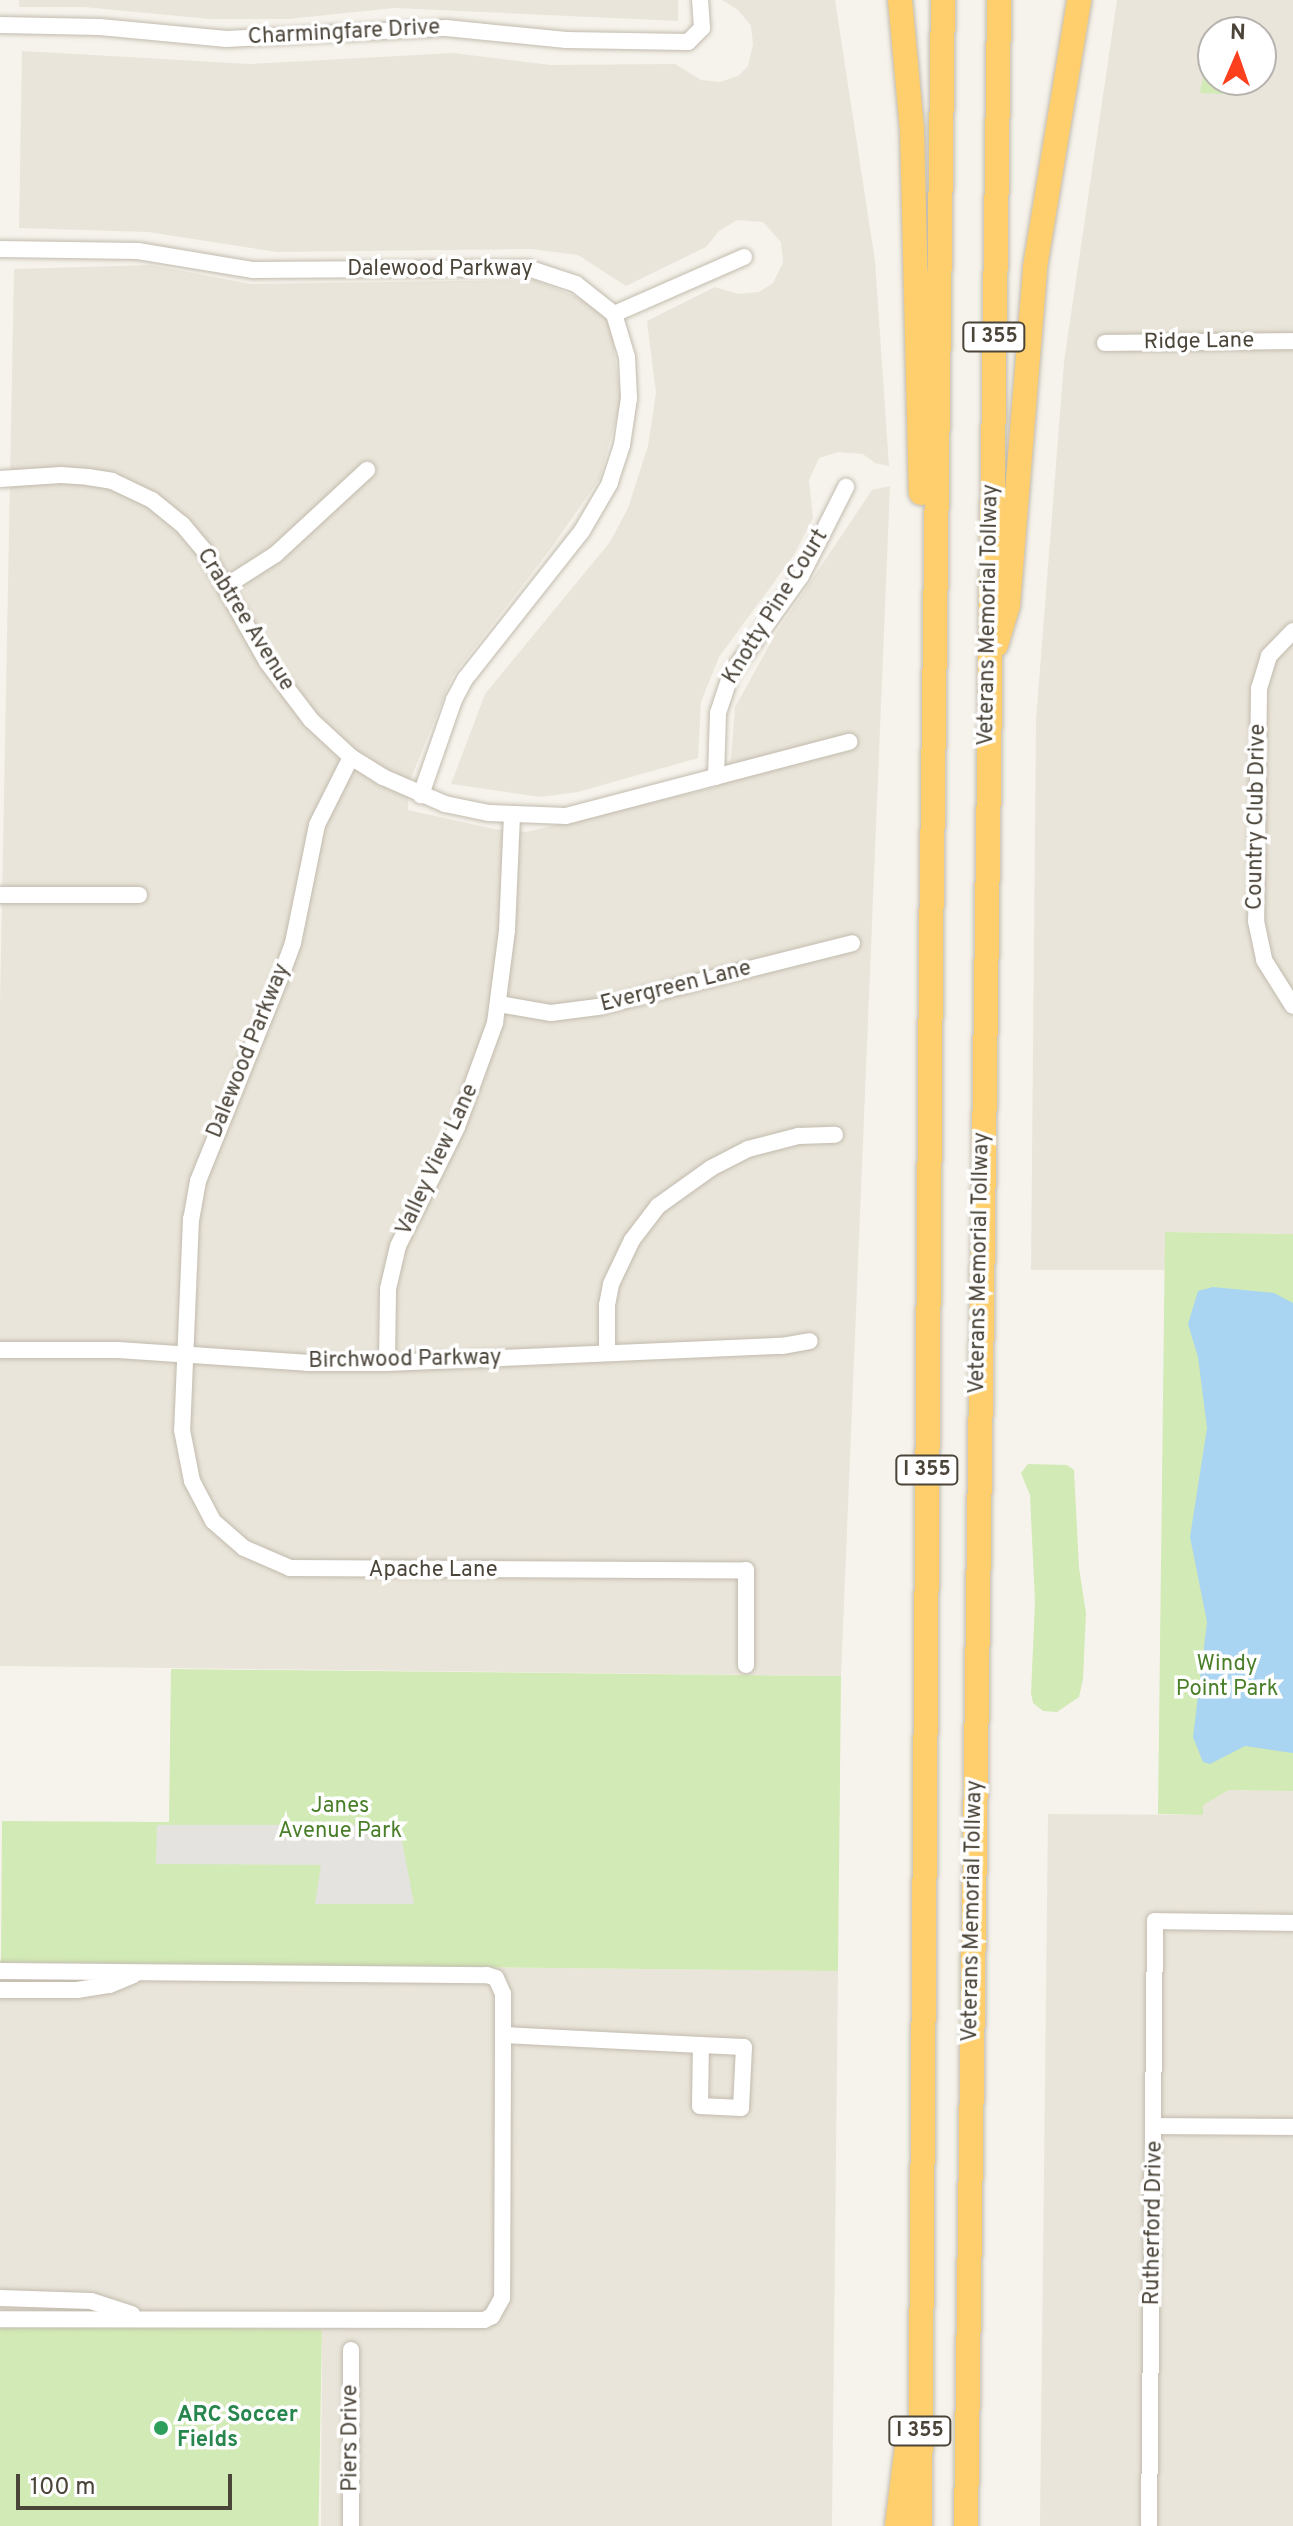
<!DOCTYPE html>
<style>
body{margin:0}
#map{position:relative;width:1293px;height:2526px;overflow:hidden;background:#f6f3ec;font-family:Overpass,sans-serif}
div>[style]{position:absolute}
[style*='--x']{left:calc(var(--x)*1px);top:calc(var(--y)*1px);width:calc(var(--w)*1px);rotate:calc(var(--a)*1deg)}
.residential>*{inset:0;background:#eae5da}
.green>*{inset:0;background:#d2eab5;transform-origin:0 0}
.parking>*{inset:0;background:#e5e3e0}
.water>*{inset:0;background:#a9d4f2}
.roads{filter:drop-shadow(0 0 2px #c2bbae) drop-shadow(0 0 2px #c2bbae)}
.minor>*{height:16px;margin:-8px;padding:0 8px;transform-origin:8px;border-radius:8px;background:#fff}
.highway>*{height:24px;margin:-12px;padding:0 12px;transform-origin:12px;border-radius:12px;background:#ffcf6e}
.dots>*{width:22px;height:22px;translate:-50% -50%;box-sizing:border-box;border:4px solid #fff;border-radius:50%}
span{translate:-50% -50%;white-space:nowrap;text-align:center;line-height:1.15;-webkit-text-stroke:7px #fff;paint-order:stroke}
.shield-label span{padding:2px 6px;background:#fff;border:2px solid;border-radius:6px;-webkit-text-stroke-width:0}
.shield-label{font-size:20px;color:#4b4439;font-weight:700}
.street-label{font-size:22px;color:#4b4439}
.park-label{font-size:22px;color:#4a7f2a}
.leisure-label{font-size:22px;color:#27864d;font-weight:700}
.left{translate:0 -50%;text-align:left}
.north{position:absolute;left:1197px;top:16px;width:80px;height:80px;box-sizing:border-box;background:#fff;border:2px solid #b7b4b0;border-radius:50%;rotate:2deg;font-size:22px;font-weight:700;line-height:32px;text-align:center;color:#4b4439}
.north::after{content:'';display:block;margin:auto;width:28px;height:36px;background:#fc3f1d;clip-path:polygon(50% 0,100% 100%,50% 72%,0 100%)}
.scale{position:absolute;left:16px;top:2474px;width:216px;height:36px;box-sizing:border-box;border:4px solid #4b4439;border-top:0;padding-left:10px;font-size:24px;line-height:28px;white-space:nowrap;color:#4b4439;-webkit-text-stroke:6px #fff;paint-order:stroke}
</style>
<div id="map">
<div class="residential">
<i style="clip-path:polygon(19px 0,678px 0,678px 21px,394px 8px,288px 19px,210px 19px,83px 7px,19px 7px)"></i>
<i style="clip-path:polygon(722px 0,835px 0,875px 261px,889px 466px,875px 463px,863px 454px,838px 452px,819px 458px,809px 480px,813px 518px,794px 555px,719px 657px,701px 702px,698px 758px,578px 792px,540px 797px,451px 784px,485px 694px,610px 542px,628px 508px,648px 446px,656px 393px,647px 321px,715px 287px,738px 294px,759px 292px,773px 283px,783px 263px,781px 242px,763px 222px,737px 220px,719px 231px,706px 247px,626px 286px,578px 255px,531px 249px,277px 252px,148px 232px,19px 228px,22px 51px,250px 64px,453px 53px,550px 65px,675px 64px,701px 80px,720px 82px,738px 76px,748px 66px,753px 44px,751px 26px,738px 10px)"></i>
<i style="clip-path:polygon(evenodd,1117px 0,1293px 0,1293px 1234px,1166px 1232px,1165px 1270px,1031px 1270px,1036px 720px,1064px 362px,1117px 0,1213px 32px,1261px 32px,1261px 80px,1213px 80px,1213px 32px)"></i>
<i style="clip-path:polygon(151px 265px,250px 284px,535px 280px,609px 310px,621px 401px,600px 478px,552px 547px,452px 677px,409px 783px,408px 810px,494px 829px,526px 832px,716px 787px,731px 758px,735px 707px,776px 633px,872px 490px,890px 486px,841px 1676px,0 1666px,0 1005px,14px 269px)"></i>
<i style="clip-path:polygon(1229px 1790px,1293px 1791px,1293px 2526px,1040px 2526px,1048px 1814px,1202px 1815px,1202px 1805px)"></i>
<i style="clip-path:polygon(0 1962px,838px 1971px,832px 2526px,321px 2526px,322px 2329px,0 2324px)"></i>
</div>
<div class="green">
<i style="clip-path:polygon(1205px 66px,1213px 67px,1213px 80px,1223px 80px,1224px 94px,1200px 93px)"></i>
<i style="clip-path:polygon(1165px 1232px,1293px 1234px,1293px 1791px,1229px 1790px,1203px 1805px,1203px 1815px,1158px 1814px)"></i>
<i style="clip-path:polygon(1028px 1464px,1067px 1465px,1074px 1470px,1079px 1568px,1086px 1613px,1083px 1679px,1079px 1697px,1057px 1712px,1043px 1711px,1033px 1703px,1031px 1693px,1035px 1602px,1030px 1495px,1021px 1473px)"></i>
<i style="clip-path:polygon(171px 1669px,841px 1676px,838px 1971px,1px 1962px,2px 1821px,169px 1822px)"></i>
<i style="left:0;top:2324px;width:322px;height:202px;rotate:1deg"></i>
</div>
<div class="parking">
<i style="clip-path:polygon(157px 1825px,399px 1825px,414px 1904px,315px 1904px,321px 1865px,156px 1864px)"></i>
</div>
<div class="water">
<i style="clip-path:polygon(1213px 1287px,1274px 1293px,1293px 1303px,1293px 1753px,1245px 1746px,1210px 1764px,1203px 1762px,1193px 1737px,1207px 1622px,1190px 1537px,1207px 1428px,1198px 1357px,1188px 1324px,1198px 1291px)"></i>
</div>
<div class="roads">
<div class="minor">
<i style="--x:0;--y:25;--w:100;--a:1.1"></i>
<i style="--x:100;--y:27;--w:127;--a:5.4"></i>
<i style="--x:226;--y:39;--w:220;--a:-2.9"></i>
<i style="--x:446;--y:28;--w:121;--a:5.7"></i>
<i style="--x:566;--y:40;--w:122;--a:0.9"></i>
<i style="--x:688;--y:42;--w:20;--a:-45"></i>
<i style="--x:702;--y:28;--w:28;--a:-94"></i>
<i style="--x:0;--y:249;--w:138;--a:0.8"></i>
<i style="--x:138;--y:251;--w:117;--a:9.4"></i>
<i style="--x:253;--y:270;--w:275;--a:-0.4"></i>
<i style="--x:528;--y:268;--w:51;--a:18.4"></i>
<i style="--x:576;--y:284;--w:48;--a:38.3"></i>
<i style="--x:614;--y:314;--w:45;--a:73.2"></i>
<i style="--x:627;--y:357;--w:41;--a:87.2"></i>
<i style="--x:629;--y:398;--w:48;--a:98.5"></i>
<i style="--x:622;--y:445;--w:40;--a:108"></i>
<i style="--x:610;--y:483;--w:56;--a:120.3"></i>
<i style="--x:582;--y:531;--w:189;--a:128.3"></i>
<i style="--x:465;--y:679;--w:24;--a:118"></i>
<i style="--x:454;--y:700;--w:101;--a:109.2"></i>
<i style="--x:614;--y:314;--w:142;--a:-23.7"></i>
<i style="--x:1105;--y:343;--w:188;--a:-0.6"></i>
<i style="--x:0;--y:479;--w:61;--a:-3.8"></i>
<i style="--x:61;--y:475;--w:27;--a:4"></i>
<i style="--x:88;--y:477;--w:24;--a:9"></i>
<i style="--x:112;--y:481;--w:44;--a:25.4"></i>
<i style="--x:152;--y:500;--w:38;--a:39"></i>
<i style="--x:182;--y:524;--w:34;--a:50"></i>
<i style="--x:204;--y:550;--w:129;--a:60.6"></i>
<i style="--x:267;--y:662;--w:73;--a:52.8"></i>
<i style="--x:311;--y:720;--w:54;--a:42.8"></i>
<i style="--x:351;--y:757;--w:38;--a:32"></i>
<i style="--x:383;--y:777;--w:68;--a:23.5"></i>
<i style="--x:445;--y:804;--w:45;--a:11.6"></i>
<i style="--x:489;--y:813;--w:77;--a:2.2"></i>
<i style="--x:566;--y:816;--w:293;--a:-14.7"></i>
<i style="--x:226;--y:586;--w:59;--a:-32.6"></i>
<i style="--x:276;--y:554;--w:124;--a:-42.7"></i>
<i style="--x:1293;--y:631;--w:35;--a:134"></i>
<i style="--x:1269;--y:656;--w:34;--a:107"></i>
<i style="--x:1259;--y:688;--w:233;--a:90.7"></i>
<i style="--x:1256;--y:921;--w:40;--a:78"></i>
<i style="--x:1264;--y:960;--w:54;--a:57.8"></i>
<i style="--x:351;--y:757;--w:76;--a:116.6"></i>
<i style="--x:317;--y:825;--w:120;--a:101.5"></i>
<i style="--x:293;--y:943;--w:32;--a:110"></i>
<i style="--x:282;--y:973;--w:224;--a:112"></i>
<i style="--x:198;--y:1181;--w:39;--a:100"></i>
<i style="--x:191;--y:1219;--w:211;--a:92.4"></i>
<i style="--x:182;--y:1430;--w:52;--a:78.9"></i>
<i style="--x:192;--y:1481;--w:45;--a:62.3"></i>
<i style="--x:213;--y:1521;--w:41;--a:41.1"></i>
<i style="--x:244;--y:1548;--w:50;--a:23.5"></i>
<i style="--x:290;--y:1568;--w:456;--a:0.3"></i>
<i style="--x:746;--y:1570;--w:95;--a:90"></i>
<i style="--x:716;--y:777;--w:64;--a:-88.2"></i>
<i style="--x:718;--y:713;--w:41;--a:-71.6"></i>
<i style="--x:731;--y:674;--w:120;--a:-54.5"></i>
<i style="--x:801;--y:576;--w:100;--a:-63.2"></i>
<i style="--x:0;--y:895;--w:139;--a:0"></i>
<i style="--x:499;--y:1004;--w:53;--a:9.8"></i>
<i style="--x:551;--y:1013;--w:47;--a:-7.3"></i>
<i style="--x:598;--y:1007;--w:262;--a:-14.1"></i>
<i style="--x:0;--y:1350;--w:118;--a:0"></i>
<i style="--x:118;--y:1350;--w:189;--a:3.9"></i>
<i style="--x:307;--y:1363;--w:80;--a:0"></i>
<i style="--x:387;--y:1363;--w:395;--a:-2.5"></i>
<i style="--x:782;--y:1346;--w:28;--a:-10"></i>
<i style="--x:607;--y:1353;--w:48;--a:-90"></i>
<i style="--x:607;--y:1305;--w:21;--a:-79"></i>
<i style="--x:611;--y:1284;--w:49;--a:-64.5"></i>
<i style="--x:632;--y:1240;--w:43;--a:-52.6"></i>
<i style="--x:658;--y:1206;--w:65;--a:-35.6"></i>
<i style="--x:711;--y:1168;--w:42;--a:-27.2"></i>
<i style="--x:748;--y:1149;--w:52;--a:-14.6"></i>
<i style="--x:798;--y:1136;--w:37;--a:-2"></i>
<i style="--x:387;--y:1363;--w:74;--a:-89.2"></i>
<i style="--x:388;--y:1289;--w:44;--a:-76.9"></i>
<i style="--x:398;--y:1246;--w:133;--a:-63.6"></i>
<i style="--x:457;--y:1127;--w:111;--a:-69.9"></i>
<i style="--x:495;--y:1023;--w:94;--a:-82.6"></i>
<i style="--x:507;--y:930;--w:115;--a:-87.5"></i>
<i style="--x:0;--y:1971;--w:487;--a:0.5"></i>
<i style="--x:487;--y:1975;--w:9;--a:18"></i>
<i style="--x:496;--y:1978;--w:17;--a:66"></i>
<i style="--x:503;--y:1994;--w:56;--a:90"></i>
<i style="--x:503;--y:2050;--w:248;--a:90.2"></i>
<i style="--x:502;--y:2298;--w:21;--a:119"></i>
<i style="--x:492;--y:2316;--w:9;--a:153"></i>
<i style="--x:484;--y:2320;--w:484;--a:-179.9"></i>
<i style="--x:0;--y:1990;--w:77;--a:0"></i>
<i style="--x:77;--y:1990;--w:33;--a:-9"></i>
<i style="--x:110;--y:1985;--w:26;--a:-23"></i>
<i style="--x:503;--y:2035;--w:198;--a:2.9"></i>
<i style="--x:701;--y:2045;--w:43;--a:2.7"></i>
<i style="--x:744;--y:2047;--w:61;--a:92.8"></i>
<i style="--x:741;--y:2108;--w:41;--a:-177.2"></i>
<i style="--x:700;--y:2106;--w:61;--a:-89.1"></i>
<i style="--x:1155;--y:2126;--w:138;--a:0.4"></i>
<i style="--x:0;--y:2298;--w:91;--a:1.9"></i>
<i style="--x:91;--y:2301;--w:43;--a:17.6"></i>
<i style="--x:351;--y:2526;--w:176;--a:-90"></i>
<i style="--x:1149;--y:2526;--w:605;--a:-89.43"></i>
<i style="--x:1155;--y:1921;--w:138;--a:0.8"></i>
</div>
<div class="highway">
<i style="--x:900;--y:0;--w:131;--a:84.7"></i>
<i style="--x:912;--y:130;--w:363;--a:88.6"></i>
<i style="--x:996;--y:645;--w:42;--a:-73.3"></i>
<i style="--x:1008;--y:605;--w:339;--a:-85.4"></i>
<i style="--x:1035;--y:267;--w:271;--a:-80.6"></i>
<i style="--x:897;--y:2526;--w:81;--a:-82.9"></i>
<i style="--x:920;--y:2526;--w:1577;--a:-89.6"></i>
<i style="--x:931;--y:949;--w:949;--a:-89.28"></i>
<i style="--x:966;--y:2526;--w:2526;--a:-89.25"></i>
</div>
</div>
<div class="dots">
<i style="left:161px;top:2428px;background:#2e9e5b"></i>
</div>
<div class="shield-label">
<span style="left:994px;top:337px">I 355</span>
<span style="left:927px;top:1470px">I 355</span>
<span style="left:920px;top:2431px">I 355</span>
</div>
<div class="street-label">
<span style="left:344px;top:33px;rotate:-3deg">Charmingfare Drive</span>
<span style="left:440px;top:270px">Dalewood Parkway</span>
<span style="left:1199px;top:342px;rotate:-1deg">Ridge Lane</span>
<span style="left:776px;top:607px;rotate:-58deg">Knotty Pine Court</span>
<span style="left:989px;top:615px;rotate:-89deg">Veterans Memorial Tollway</span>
<span style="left:245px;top:620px;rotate:58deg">Crabtree Avenue</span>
<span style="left:1257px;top:817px;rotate:-89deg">Country Club Drive</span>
<span style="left:676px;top:987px;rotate:-14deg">Evergreen Lane</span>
<span style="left:249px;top:1051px;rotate:-68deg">Dalewood Parkway</span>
<span style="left:438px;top:1160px;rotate:-65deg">Valley View Lane</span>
<span style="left:980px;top:1263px;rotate:-89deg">Veterans Memorial Tollway</span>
<span style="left:405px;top:1360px;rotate:-1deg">Birchwood Parkway</span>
<span style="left:433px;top:1571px">Apache Lane</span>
<span style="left:973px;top:1911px;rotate:-89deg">Veterans Memorial Tollway</span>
<span style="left:1154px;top:2223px;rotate:-89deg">Rutherford Drive</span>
<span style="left:351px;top:2438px;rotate:-90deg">Piers Drive</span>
</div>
<div class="park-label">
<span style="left:1227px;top:1677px">Windy<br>Point Park</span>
<span style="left:340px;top:1819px">Janes<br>Avenue Park</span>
</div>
<div class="leisure-label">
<span class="left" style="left:177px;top:2428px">ARC Soccer<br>Fields</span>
</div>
<div class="north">N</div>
<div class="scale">100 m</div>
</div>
